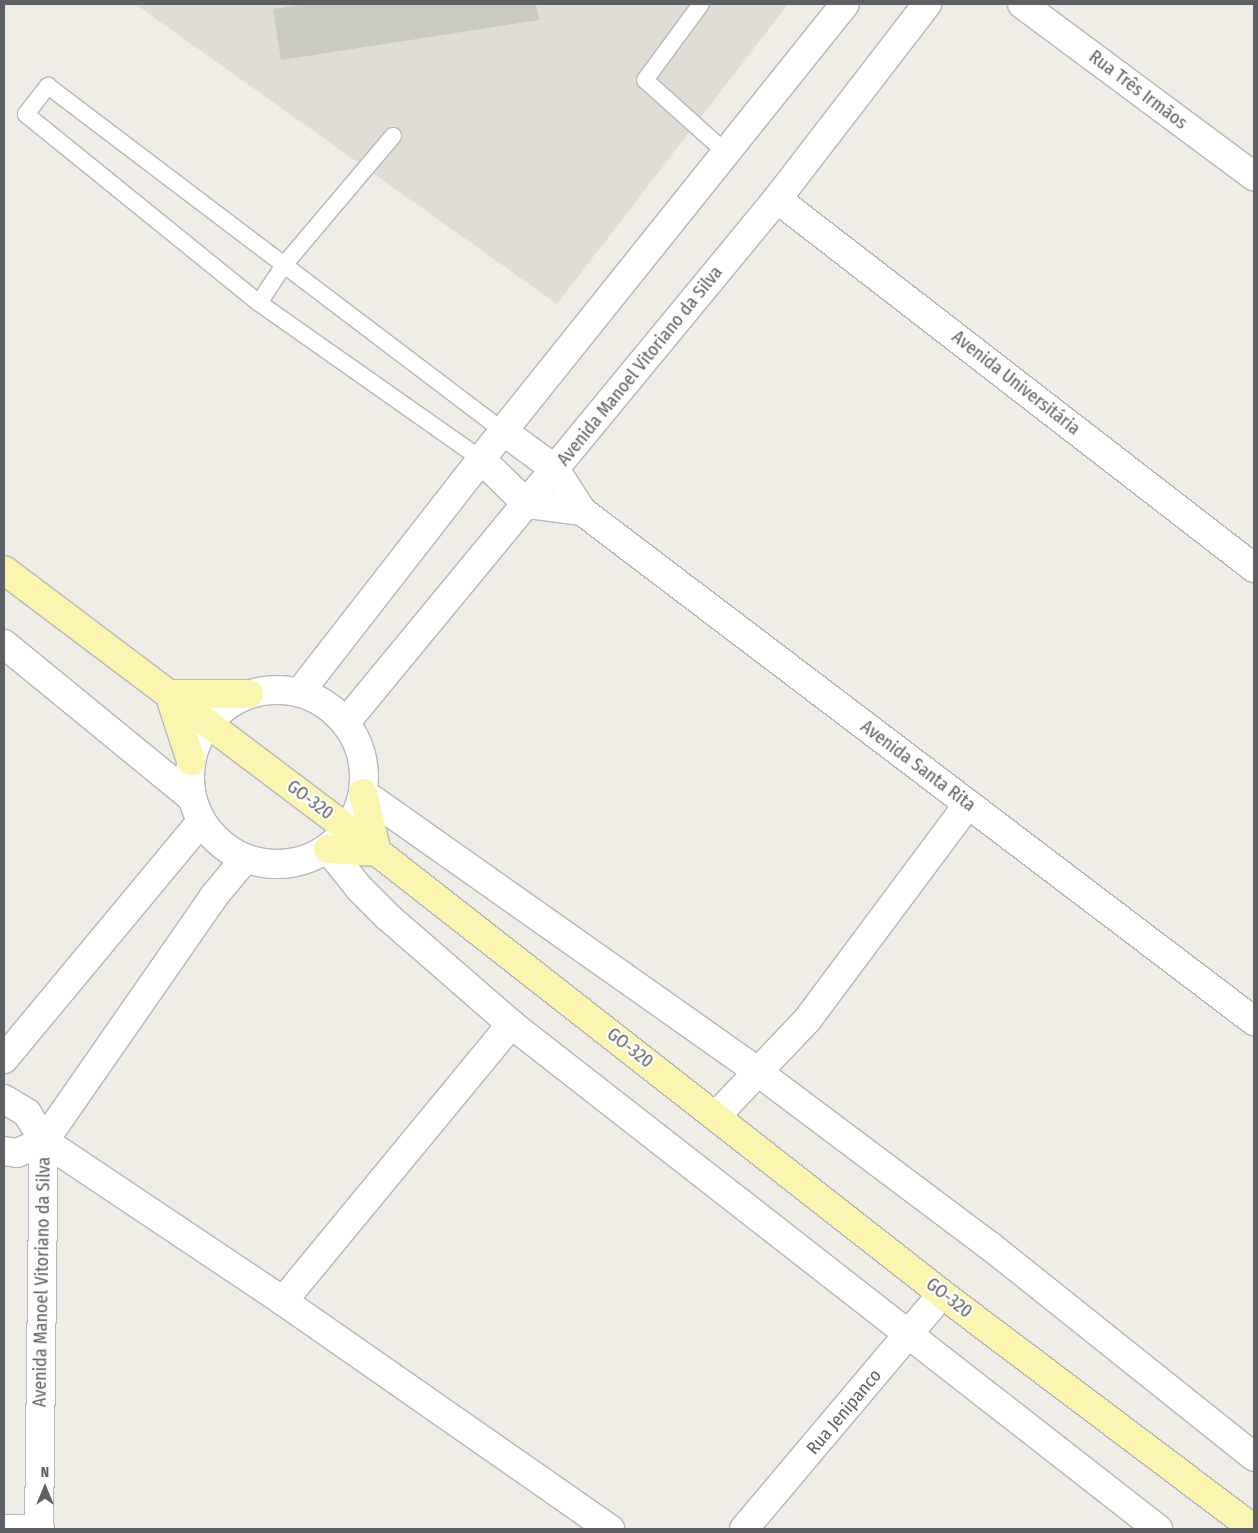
<!DOCTYPE html>
<meta charset="utf-8">
<style>
body{margin:0}
#map{position:relative;width:1258px;height:1533px;overflow:hidden;background:#efede6;font-family:"Fira Sans Condensed",sans-serif}
div>[style]{position:absolute}
[style*='--x']{left:calc(var(--x)*1px);top:calc(var(--y)*1px);width:calc(var(--w)*1px);rotate:calc(var(--a)*1deg)}
.education>*{inset:0;background:#dfddd4}
.building>*{inset:0;background:#cac9c2}
.roads{filter:drop-shadow(1px 0 #b6b7bc) drop-shadow(-1px 0 #b6b7bc) drop-shadow(0 1px #b6b7bc) drop-shadow(0 -1px #b6b7bc)}
.lane>*{height:16px;margin:-8px;padding:0 8px;transform-origin:8px;border-radius:8px;background:#fff}
.street>*{height:28px;margin:-14px;padding:0 14px;transform-origin:14px;border-radius:14px;background:#fff}
.secondary>*{height:28px;margin:-14px;padding:0 14px;transform-origin:14px;border-radius:14px;background:#fff}
.secondary>.ring{margin:-14px;padding:0;box-sizing:content-box;background:none;border:28px solid #fff;border-radius:50%}
.primary>*{height:28px;margin:-14px;padding:0 14px;transform-origin:14px;border-radius:14px;background:#fbf5af}
span{translate:-50% -50%;white-space:nowrap;text-align:center;line-height:1.15;-webkit-text-stroke:4.5px #fff;paint-order:stroke}
.street-label{font-size:18px;color:#5d6065}
.frame{position:absolute;inset:0;border:5px solid #5d6065;pointer-events:none}
.north{position:absolute;left:20px;top:1463px;width:50px;height:50px;-webkit-text-stroke:4px #fff;paint-order:stroke;rotate:0deg;font-size:14px;font-weight:700;line-height:20px;text-align:center;color:#5d6065}
.north::after{content:'';display:block;margin:auto;width:18px;height:22px;background:#5d6065;clip-path:polygon(50% 0,100% 100%,50% 72%,0 100%)}
</style>
<div id="map">
<div class="education">
<i style="clip-path:polygon(135px 4px,788px 4px,557px 304px)"></i>
</div>
<div class="building">
<i style="clip-path:polygon(305px 4px,536px 4px,539px 20px,281px 60px,273px 9px)"></i>
</div>
<div class="roads">
<div class="lane">
<i style="--x:701;--y:4;--w:94;--a:126.4"></i>
<i style="--x:645;--y:80;--w:106;--a:41.9"></i>
<i style="--x:259;--y:303;--w:45;--a:-56.7"></i>
<i style="--x:284;--y:265;--w:169;--a:-49.8"></i>
<i style="--x:481;--y:459;--w:271;--a:-144.9"></i>
<i style="--x:259;--y:303;--w:300;--a:-141"></i>
<i style="--x:26;--y:114;--w:36;--a:-52"></i>
<i style="--x:48;--y:86;--w:571;--a:37.17"></i>
</div>
<div class="street">
<i style="--x:1022;--y:4;--w:289;--a:36.6"></i>
<i style="--x:777;--y:199;--w:603;--a:37.72"></i>
<i style="--x:503;--y:431;--w:64;--a:36.2"></i>
<i style="--x:555;--y:469;--w:50;--a:57.3"></i>
<i style="--x:582;--y:511;--w:844;--a:37.2"></i>
<i style="--x:481;--y:459;--w:64;--a:44.4"></i>
<i style="--x:527;--y:504;--w:55;--a:7.3"></i>
<i style="--x:4;--y:644;--w:242;--a:39.3"></i>
<i style="--x:363;--y:793;--w:484;--a:35.2"></i>
<i style="--x:758;--y:1072;--w:290;--a:36.9"></i>
<i style="--x:990;--y:1246;--w:338;--a:38.6"></i>
<i style="--x:328;--y:849;--w:50;--a:51.5"></i>
<i style="--x:359;--y:888;--w:41;--a:45"></i>
<i style="--x:388;--y:917;--w:163;--a:41"></i>
<i style="--x:511;--y:1024;--w:821;--a:37.97"></i>
<i style="--x:4;--y:1099;--w:27;--a:31"></i>
<i style="--x:27;--y:1113;--w:33;--a:59"></i>
<i style="--x:44;--y:1141;--w:288;--a:33.8"></i>
<i style="--x:283;--y:1301;--w:399;--a:34.9"></i>
<i style="--x:716;--y:1116;--w:134;--a:-46.5"></i>
<i style="--x:808;--y:1019;--w:268;--a:-53.3"></i>
<i style="--x:4;--y:1151;--w:13;--a:9"></i>
<i style="--x:17;--y:1153;--w:30;--a:-24"></i>
<i style="--x:283;--y:1301;--w:359;--a:-50.5"></i>
<i style="--x:4;--y:1529;--w:36;--a:0"></i>
<i style="--x:744;--y:1529;--w:307;--a:-49.9"></i>
</div>
<div class="secondary">
<i class="ring" style="left:190px;top:690px;width:146px;height:146px"></i>
<i style="--x:300;--y:692;--w:331;--a:-52.1"></i>
<i style="--x:503;--y:431;--w:547;--a:-51.31"></i>
<i style="--x:346;--y:722;--w:678;--a:-50.51"></i>
<i style="--x:777;--y:199;--w:246;--a:-52.4"></i>
<i style="--x:4;--y:1059;--w:308;--a:-50.3"></i>
<i style="--x:39;--y:1529;--w:388;--a:-89.3"></i>
<i style="--x:44;--y:1141;--w:298;--a:-55.2"></i>
<i style="--x:214;--y:896;--w:48;--a:-50"></i>
</div>
<div class="primary">
<i style="--x:4;--y:570;--w:431;--a:37"></i>
<i style="--x:348;--y:829;--w:754;--a:38.05"></i>
<i style="--x:942;--y:1294;--w:391;--a:37"></i>
<i style="--x:169;--y:694;--w:80;--a:0"></i>
<i style="--x:169;--y:694;--w:71;--a:71.8"></i>
<i style="--x:363;--y:793;--w:61;--a:76.7"></i>
<i style="--x:328;--y:849;--w:49;--a:3.5"></i>
</div>
</div>
<div class="street-label">
<span style="left:1138px;top:90px;rotate:37deg">Rua Três Irmãos</span>
<span style="left:640px;top:366px;rotate:-51deg">Avenida Manoel Vitoriano da Silva</span>
<span style="left:1016px;top:383px;rotate:38deg">Avenida Universitária</span>
<span style="left:918px;top:766px;rotate:37deg">Avenida Santa Rita</span>
<span style="left:310px;top:800px;rotate:37deg">GO-320</span>
<span style="left:630px;top:1048px;rotate:38deg">GO-320</span>
<span style="left:42px;top:1282px;rotate:-89deg">Avenida Manoel Vitoriano da Silva</span>
<span style="left:949px;top:1298px;rotate:38deg">GO-320</span>
<span style="left:844px;top:1412px;rotate:-50deg">Rua Jenipanco</span>
</div>
<div class="frame"></div>
<div class="north">N</div>
</div>
